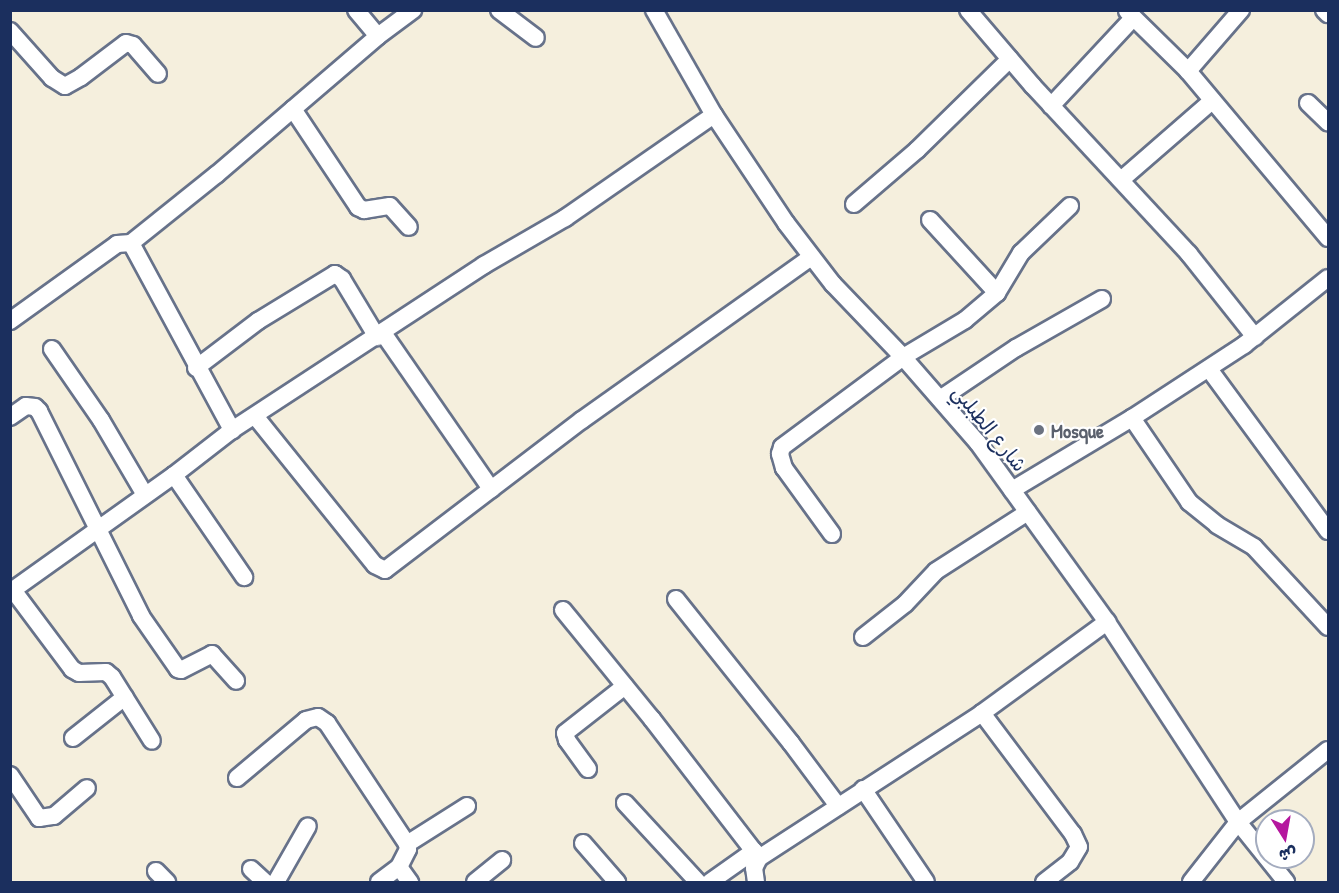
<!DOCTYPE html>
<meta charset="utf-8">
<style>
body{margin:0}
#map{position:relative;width:1339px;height:893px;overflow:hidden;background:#f5efdd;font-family:"Patrick Hand","Playpen Sans Arabic",sans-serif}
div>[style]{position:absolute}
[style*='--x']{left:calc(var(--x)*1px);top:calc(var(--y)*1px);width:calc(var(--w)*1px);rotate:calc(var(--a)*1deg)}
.roads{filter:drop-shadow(2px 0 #67728a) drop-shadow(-2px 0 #67728a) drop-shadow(0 2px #67728a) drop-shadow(0 -2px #67728a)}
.minor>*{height:16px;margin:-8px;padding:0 8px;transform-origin:8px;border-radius:8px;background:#fff}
.dots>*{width:16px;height:16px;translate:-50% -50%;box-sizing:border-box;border:3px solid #fff;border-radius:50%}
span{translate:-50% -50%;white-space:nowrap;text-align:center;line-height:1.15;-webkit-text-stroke:4.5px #fff;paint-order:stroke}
.street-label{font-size:20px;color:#1b2f5e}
.worship-label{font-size:20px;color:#5b616d;font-weight:700}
.left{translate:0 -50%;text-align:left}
.frame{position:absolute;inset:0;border:12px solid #1b2f5e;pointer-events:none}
.north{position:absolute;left:1255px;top:809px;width:60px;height:60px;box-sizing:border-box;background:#fff;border:2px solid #a4acbf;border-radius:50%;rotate:169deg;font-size:16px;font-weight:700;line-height:24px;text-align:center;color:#1b2f5e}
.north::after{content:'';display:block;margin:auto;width:21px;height:27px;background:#b5179e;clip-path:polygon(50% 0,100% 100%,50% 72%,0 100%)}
</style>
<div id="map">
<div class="roads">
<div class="minor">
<i style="--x:356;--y:10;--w:34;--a:50"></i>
<i style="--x:499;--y:10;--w:46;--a:37.1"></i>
<i style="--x:654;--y:10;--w:121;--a:60.3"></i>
<i style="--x:714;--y:115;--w:130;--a:56.3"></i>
<i style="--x:786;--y:223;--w:77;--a:52.4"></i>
<i style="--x:833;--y:284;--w:101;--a:46.2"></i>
<i style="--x:903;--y:357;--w:114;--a:48.9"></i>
<i style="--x:978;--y:443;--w:221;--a:54.2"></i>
<i style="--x:1107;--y:622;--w:239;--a:56.8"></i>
<i style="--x:1238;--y:822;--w:77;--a:51.3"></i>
<i style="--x:968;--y:10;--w:100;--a:49.5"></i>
<i style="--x:1033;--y:86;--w:229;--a:47.1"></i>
<i style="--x:1189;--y:254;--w:106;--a:51.5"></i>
<i style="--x:1241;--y:10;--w:81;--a:131"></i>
<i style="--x:1188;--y:71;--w:218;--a:50"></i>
<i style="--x:1324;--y:10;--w:6;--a:45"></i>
<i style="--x:1127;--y:11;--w:86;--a:44.5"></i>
<i style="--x:10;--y:31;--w:63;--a:48.2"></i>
<i style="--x:52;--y:78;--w:15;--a:32"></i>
<i style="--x:65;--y:86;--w:18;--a:-29"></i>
<i style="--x:81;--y:77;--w:56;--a:-37.1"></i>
<i style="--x:126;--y:43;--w:7;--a:16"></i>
<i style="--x:133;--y:45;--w:38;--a:49"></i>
<i style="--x:1308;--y:103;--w:28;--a:44"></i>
<i style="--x:1051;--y:106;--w:120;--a:-47"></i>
<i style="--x:293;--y:109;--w:118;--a:56.4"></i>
<i style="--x:358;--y:207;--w:7;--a:27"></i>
<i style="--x:364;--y:210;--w:26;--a:-9"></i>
<i style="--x:390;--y:206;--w:28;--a:48"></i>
<i style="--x:1121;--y:180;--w:121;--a:-41"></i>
<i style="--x:854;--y:204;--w:83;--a:-40.6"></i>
<i style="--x:917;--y:150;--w:130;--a:-44.4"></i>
<i style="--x:131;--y:243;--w:213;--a:61.6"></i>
<i style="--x:997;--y:293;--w:47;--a:-59"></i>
<i style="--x:1021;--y:253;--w:68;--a:-43.8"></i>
<i style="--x:10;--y:321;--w:132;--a:-35.7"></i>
<i style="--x:117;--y:244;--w:14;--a:-4"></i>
<i style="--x:131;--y:243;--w:109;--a:-38.7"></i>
<i style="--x:216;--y:175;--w:213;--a:-40.6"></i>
<i style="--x:378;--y:36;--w:44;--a:-36.6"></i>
<i style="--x:383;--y:333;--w:190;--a:55.3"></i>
<i style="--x:52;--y:349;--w:86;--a:55.4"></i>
<i style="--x:101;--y:420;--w:87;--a:59.6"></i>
<i style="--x:196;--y:368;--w:78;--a:-37.2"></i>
<i style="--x:258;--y:321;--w:90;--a:-31.4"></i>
<i style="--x:335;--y:274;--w:9;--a:36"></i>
<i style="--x:342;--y:279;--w:68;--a:58.9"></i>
<i style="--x:1209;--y:369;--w:201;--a:53.7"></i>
<i style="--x:940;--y:399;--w:92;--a:-33.9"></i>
<i style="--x:1016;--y:348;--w:99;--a:-29.7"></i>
<i style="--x:255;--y:416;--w:191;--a:51.2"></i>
<i style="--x:375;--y:565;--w:11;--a:27"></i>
<i style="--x:385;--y:570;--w:248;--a:-37.3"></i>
<i style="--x:582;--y:420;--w:281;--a:-35.4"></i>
<i style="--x:10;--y:417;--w:19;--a:-35"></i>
<i style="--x:26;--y:406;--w:9;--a:6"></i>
<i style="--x:35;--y:407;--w:6;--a:45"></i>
<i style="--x:39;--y:411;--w:229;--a:63.5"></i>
<i style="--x:141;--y:616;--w:65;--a:55.1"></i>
<i style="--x:178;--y:669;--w:3;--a:18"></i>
<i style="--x:181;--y:670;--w:35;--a:-27"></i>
<i style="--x:212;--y:654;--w:36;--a:48"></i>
<i style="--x:1132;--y:418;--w:102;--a:55.8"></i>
<i style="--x:1189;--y:502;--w:36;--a:39"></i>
<i style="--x:1217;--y:525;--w:43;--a:30.7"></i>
<i style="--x:1254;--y:547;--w:109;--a:47.2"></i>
<i style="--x:174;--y:475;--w:124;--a:55.5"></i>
<i style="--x:1012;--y:490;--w:140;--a:-31"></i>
<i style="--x:1132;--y:418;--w:134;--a:-33.1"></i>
<i style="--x:1244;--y:345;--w:107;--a:-38.6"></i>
<i style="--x:832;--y:534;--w:82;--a:-126"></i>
<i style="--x:784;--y:468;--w:15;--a:-106"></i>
<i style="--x:780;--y:454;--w:7;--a:-74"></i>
<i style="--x:782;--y:447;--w:151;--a:-36.6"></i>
<i style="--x:903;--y:357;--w:72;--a:-30.8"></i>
<i style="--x:965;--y:320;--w:42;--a:-40.2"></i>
<i style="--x:997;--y:293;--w:99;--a:-132.5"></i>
<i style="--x:13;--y:590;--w:99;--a:53.2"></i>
<i style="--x:72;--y:669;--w:8;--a:30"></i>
<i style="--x:79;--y:673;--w:27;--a:-2"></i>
<i style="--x:106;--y:672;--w:8;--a:40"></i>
<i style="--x:112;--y:677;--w:75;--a:58"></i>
<i style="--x:10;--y:592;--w:201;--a:-35.5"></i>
<i style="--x:174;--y:475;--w:73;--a:-37.8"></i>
<i style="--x:232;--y:430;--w:301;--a:-33.2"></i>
<i style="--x:484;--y:265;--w:94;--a:-30.1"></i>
<i style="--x:565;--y:218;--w:181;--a:-34.7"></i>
<i style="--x:676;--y:599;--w:184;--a:51.4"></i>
<i style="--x:791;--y:743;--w:79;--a:53.3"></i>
<i style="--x:563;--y:610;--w:141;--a:50.8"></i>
<i style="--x:652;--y:719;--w:175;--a:52.4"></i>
<i style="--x:863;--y:637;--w:53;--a:-38.2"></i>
<i style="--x:905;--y:604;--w:45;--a:-46.8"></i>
<i style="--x:936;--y:571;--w:109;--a:-32.7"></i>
<i style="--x:982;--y:713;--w:151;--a:53.1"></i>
<i style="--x:1073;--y:834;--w:14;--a:65"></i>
<i style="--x:1079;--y:847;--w:17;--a:121"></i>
<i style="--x:1070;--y:862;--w:33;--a:142"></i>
<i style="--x:73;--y:738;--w:66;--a:-38.3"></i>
<i style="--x:588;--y:769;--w:36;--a:-126"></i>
<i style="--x:567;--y:740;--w:7;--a:-106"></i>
<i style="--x:565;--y:733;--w:76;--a:-38.1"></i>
<i style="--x:10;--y:775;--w:52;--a:56"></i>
<i style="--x:39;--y:818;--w:15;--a:-8"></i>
<i style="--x:54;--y:816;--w:43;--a:-40.3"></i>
<i style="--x:237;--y:778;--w:90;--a:-40"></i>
<i style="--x:306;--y:720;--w:12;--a:-14"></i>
<i style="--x:318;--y:717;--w:11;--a:34"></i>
<i style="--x:327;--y:723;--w:145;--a:56.5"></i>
<i style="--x:863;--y:789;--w:112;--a:55.9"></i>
<i style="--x:625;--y:803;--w:108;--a:47.3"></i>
<i style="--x:583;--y:843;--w:52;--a:48.9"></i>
<i style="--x:399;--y:867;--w:19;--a:54"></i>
<i style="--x:251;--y:869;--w:19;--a:43"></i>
<i style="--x:156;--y:871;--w:16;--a:45"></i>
<i style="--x:276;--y:882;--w:64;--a:-60.3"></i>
<i style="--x:379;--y:882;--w:25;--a:-37"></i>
<i style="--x:399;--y:867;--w:20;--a:-63"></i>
<i style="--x:408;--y:849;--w:5;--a:-101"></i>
<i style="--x:407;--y:844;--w:71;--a:-32.3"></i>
<i style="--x:475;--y:882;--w:35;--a:-39"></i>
<i style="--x:710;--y:882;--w:54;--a:-35.2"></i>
<i style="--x:756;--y:882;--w:14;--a:-98"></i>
<i style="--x:754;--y:868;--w:11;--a:-63"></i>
<i style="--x:759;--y:858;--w:266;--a:-33"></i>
<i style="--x:982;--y:713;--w:155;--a:-36.1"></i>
<i style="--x:1191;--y:882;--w:76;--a:-51.9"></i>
<i style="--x:1238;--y:822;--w:115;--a:-38.7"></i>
</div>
</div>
<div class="dots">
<i style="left:1039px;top:430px;background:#6b7280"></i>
</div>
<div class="street-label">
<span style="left:990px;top:428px;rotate:51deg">شارع الطبلبي</span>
</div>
<div class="worship-label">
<span class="left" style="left:1051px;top:430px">Mosque</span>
</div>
<div class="frame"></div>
<div class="north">ش</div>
</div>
